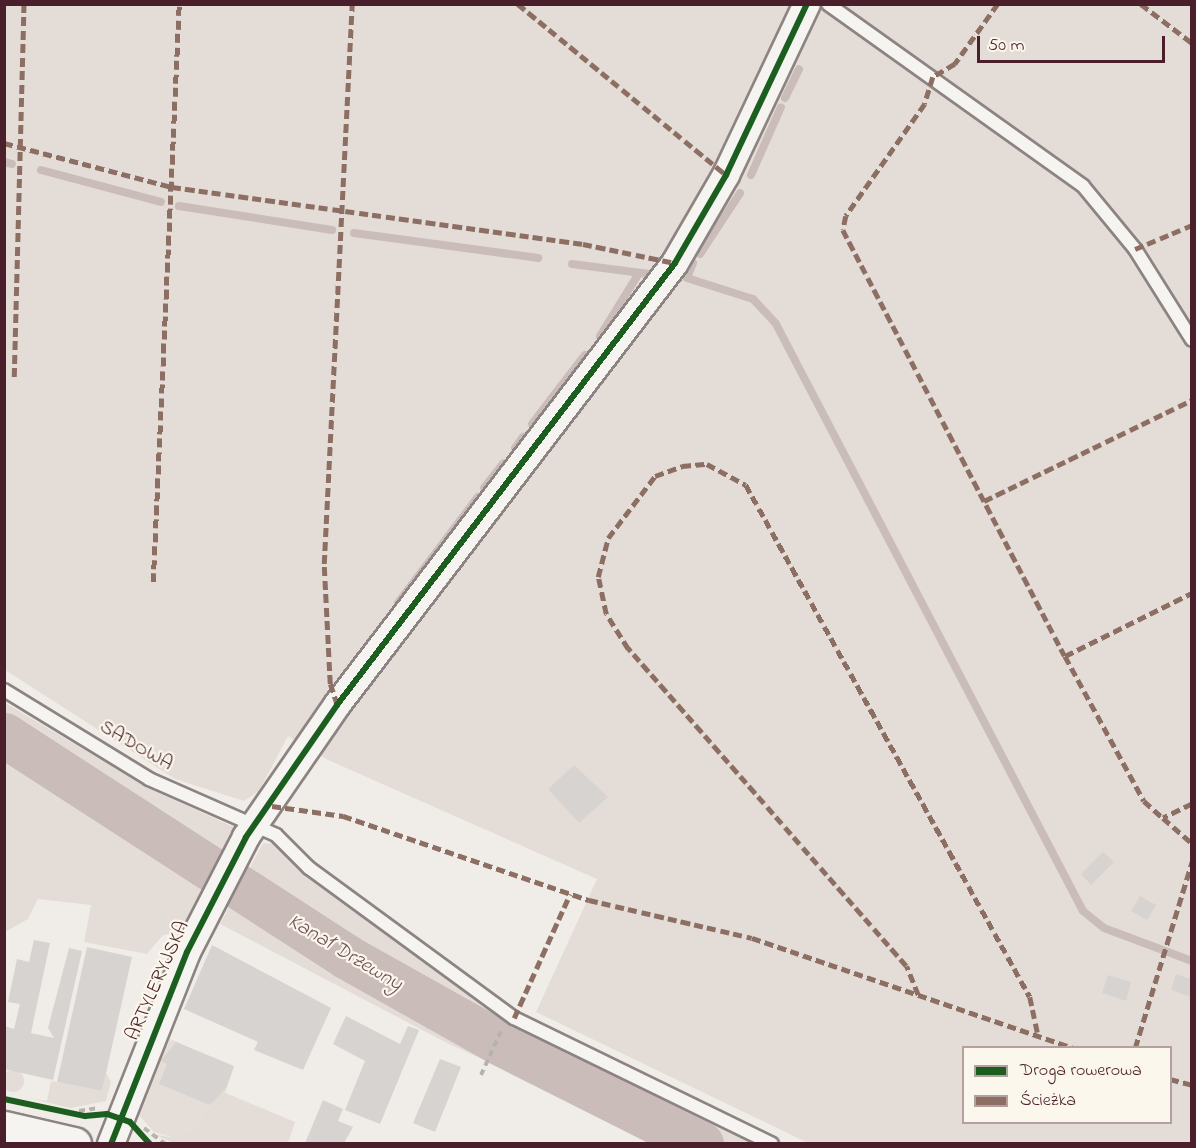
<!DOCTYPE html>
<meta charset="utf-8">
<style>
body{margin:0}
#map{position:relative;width:1196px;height:1148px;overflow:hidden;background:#f0ede8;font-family:"Indie Flower",sans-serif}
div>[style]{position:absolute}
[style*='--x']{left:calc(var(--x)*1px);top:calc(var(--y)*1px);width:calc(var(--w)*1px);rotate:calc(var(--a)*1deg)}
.built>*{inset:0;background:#e5ddd7}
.green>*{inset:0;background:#e4ddd7}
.round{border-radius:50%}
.stream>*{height:8px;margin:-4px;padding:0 4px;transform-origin:4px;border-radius:4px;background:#cabcb9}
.river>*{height:45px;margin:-22.5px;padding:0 22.5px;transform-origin:22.5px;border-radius:22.5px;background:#cabcb9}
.building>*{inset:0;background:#d7d3d0}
.path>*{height:4px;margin-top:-2px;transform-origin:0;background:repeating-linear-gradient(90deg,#b7b2b0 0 6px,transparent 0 10.5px)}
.roads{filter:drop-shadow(2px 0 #8d8383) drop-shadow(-2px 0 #8d8383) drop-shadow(0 2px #8d8383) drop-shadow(0 -2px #8d8383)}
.lane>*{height:12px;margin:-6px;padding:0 6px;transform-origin:6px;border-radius:6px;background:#f5f4f0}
.street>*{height:26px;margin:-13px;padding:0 13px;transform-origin:13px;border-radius:13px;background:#f5f4f0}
.secondary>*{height:33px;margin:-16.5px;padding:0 16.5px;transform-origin:16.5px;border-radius:16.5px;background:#f5f4f0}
.quiet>*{height:4.5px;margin-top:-2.25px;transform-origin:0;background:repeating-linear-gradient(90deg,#8d6e63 0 9px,transparent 0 13.5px)}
.cycleway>*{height:6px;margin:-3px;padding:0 3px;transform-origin:3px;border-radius:3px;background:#1b5e20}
span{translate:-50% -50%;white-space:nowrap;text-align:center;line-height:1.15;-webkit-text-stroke:4.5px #fbf7ec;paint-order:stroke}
.street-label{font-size:20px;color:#4a1f2b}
.water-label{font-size:21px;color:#714f56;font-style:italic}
.frame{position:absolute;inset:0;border:6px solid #4a1f2b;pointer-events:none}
.legend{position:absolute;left:962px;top:1046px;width:210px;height:78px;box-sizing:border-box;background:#fbf7ec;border:2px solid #b4a19f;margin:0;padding:8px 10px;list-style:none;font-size:18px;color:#4a1f2b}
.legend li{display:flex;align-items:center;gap:12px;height:30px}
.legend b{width:30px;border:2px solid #b4a19f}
.scale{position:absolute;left:977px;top:36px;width:188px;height:27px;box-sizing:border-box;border:3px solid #4a1f2b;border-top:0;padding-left:8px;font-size:18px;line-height:21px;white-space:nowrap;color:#4a1f2b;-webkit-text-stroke:4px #fbf7ec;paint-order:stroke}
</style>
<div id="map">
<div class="built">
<i style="clip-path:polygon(170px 1039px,234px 1067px,225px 1093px,194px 1129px,175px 1138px,154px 1132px,137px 1113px)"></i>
</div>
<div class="green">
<i style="clip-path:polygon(evenodd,4px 5px,1191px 5px,1191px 1143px,808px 1143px,536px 1012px,597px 879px,328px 760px,288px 736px,259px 791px,244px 801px,175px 779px,5px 670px,4px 5px,964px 1048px,1170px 1048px,1170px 1122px,964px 1122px,964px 1048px)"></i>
<i style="clip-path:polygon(4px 702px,148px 788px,236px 828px,183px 932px,163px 935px,147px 954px,84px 942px,91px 905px,38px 899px,28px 919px,5px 932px)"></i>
<i style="clip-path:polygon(263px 843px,275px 844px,318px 882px,511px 1022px,754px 1143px,664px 1143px,447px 1043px,220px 924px)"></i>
<i class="round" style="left:2px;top:1070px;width:22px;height:22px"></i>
<i style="clip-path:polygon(106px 1073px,111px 1082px,106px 1101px,71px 1108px,28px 1098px,47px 1101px,51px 1081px,102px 1091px)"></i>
<i style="clip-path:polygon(221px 1091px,295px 1122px,288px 1143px,174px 1143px,153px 1134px,175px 1138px,194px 1129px)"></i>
</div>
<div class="stream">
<i style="--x:785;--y:98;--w:32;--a:-64"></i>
<i style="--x:4;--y:162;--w:8;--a:14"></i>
<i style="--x:41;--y:170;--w:124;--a:14.9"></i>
<i style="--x:751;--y:175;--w:74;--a:-66.2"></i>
<i style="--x:179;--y:206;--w:155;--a:8.9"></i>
<i style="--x:354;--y:233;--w:186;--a:7.7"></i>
<i style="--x:700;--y:254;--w:73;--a:-56.7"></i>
<i style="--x:693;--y:263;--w:16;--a:112"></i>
<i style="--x:687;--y:278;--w:69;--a:17.7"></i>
<i style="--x:753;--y:299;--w:34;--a:47"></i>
<i style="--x:776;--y:324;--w:662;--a:62.39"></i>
<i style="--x:1083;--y:911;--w:27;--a:39"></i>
<i style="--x:1104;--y:928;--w:94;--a:20.6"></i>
<i style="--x:572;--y:264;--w:78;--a:7.4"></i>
<i style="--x:600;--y:336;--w:74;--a:-58.2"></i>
<i style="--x:532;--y:424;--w:87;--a:-52.5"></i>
<i style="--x:515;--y:448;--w:14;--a:-54"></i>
<i style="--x:484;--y:488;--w:31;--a:-52"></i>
<i style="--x:398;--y:603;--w:133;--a:-53"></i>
</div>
<div class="river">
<i style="--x:4;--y:735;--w:409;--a:32.9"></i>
<i style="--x:347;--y:957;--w:178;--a:29.3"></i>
<i style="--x:502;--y:1044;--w:223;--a:26.7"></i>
</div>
<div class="building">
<i style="clip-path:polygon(574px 765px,608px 797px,579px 823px,548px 789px)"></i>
<i style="clip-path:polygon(1103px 852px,1114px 862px,1091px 885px,1081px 874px)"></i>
<i style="clip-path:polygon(1140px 896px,1156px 905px,1147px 920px,1131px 911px)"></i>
<i style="clip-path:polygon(34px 940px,50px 943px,31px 1033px,54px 1038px,48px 1028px,69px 948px,82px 951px,53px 1080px,4px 1069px,4px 1026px,14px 1029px,20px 1004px,8px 1002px,17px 959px,29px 962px)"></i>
<i style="clip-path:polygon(212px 945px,331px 1008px,303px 1070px,254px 1050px,258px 1042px,184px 1009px)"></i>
<i style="clip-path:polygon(87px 947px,132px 957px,102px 1091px,57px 1082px)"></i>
<i style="clip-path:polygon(1176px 974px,1191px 979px,1191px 997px,1171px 990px)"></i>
<i style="clip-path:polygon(1108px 975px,1131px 982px,1126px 1001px,1102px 993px)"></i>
<i style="clip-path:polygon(346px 1016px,400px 1044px,408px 1026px,419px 1030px,380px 1124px,345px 1110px,365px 1061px,333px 1044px)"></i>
<i style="clip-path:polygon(176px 1042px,234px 1066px,226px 1088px,210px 1105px,159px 1084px,167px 1064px,161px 1061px)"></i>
<i style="clip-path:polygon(440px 1059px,461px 1067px,435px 1132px,413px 1123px)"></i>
<i style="clip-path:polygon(323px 1100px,343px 1109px,338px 1121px,353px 1127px,344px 1143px,305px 1143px)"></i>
</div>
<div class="path">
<i style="--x:481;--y:1075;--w:51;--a:-65.5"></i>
<i style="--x:79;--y:1111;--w:20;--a:-9"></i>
<i style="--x:144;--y:1128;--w:26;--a:37"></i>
</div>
<div class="roads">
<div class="lane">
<i style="--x:828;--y:4;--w:313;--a:35.5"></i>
<i style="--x:1083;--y:186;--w:82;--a:50.5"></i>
<i style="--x:1135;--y:249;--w:107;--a:57.9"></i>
<i style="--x:4;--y:690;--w:170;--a:31.5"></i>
<i style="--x:149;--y:779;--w:139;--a:23.8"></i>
<i style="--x:276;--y:835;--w:47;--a:45"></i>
<i style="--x:309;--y:868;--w:254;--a:36.2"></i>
<i style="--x:514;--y:1018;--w:287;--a:26"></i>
</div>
<div class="street">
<i style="--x:111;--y:1144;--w:206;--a:-68.4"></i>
<i style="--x:187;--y:952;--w:129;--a:-62.8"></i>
<i style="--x:246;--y:837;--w:160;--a:-55.4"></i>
<i style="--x:337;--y:705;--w:556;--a:-52.59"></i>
<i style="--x:675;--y:263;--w:102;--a:-59.9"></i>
<i style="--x:726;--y:175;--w:189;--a:-64.7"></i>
</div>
<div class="secondary">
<i style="--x:4;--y:1128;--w:72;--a:12.9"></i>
</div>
</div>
<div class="quiet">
<i style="--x:518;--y:4;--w:269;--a:39.4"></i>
<i style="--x:998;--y:4;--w:74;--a:125.6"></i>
<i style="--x:955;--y:64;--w:26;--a:149"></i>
<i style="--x:933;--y:77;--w:28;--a:107"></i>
<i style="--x:925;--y:104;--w:137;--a:125.2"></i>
<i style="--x:846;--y:216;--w:14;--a:102"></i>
<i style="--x:843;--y:230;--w:480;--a:62.5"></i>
<i style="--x:1065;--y:656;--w:165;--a:61.4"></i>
<i style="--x:1144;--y:801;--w:25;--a:42"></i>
<i style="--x:1141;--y:4;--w:64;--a:37.4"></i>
<i style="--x:4;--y:143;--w:174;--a:14.7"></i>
<i style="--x:172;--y:187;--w:415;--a:7.9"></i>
<i style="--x:583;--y:244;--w:94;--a:11.7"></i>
<i style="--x:1135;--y:249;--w:62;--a:-22.8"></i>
<i style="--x:14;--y:377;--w:373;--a:-88.5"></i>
<i style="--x:984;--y:501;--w:231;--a:-25.9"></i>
<i style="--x:153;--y:582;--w:579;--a:-87.42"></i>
<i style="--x:1065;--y:656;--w:142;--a:-26.4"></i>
<i style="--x:337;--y:705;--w:22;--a:-108"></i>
<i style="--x:330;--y:684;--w:120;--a:-92.9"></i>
<i style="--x:324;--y:564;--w:561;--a:-87.14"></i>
<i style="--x:1192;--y:804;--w:32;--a:154"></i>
<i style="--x:1163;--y:818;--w:38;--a:41"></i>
<i style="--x:272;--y:806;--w:72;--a:8"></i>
<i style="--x:343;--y:816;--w:260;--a:18.9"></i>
<i style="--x:589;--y:900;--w:167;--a:13.1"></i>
<i style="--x:752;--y:938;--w:340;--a:18.9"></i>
<i style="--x:918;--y:995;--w:31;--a:-112"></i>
<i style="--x:906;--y:966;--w:422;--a:-131.2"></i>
<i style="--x:628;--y:649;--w:41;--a:-122.2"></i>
<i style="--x:606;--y:614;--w:38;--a:-102"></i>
<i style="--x:598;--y:577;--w:40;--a:-75.6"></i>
<i style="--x:608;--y:538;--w:78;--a:-52.8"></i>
<i style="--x:655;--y:476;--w:29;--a:-20"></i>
<i style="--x:682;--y:466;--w:25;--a:-5"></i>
<i style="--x:707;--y:464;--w:44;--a:28.3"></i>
<i style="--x:746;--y:485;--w:585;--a:60.98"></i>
<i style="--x:1030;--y:997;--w:39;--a:78"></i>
<i style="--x:514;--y:1018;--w:136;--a:-65.7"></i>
<i style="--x:1135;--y:1048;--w:195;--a:-73"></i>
<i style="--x:1170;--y:1079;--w:23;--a:15"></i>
</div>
<div class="cycleway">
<i style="--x:4;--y:1099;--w:83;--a:11.9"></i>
<i style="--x:85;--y:1116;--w:22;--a:-5"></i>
<i style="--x:107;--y:1114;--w:24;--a:19"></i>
<i style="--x:130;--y:1122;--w:30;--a:48"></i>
<i style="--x:111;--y:1144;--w:206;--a:-68.4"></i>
<i style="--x:187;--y:952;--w:129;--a:-62.8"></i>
<i style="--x:246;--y:837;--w:160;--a:-55.4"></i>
<i style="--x:337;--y:705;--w:556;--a:-52.59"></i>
<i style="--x:675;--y:263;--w:102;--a:-59.9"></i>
<i style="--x:726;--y:175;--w:189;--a:-64.7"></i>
</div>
<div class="street-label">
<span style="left:136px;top:746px;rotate:30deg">SADOWA</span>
<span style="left:158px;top:981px;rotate:-66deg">ARTYLERYJSKA</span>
</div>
<div class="water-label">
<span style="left:345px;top:953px;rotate:31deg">Kanał Drzewny</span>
</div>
<div class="frame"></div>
<ul class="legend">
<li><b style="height:8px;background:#1b5e20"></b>Droga rowerowa</li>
<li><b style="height:8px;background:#8d6e63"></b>Ścieżka</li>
</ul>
<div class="scale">50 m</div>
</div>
